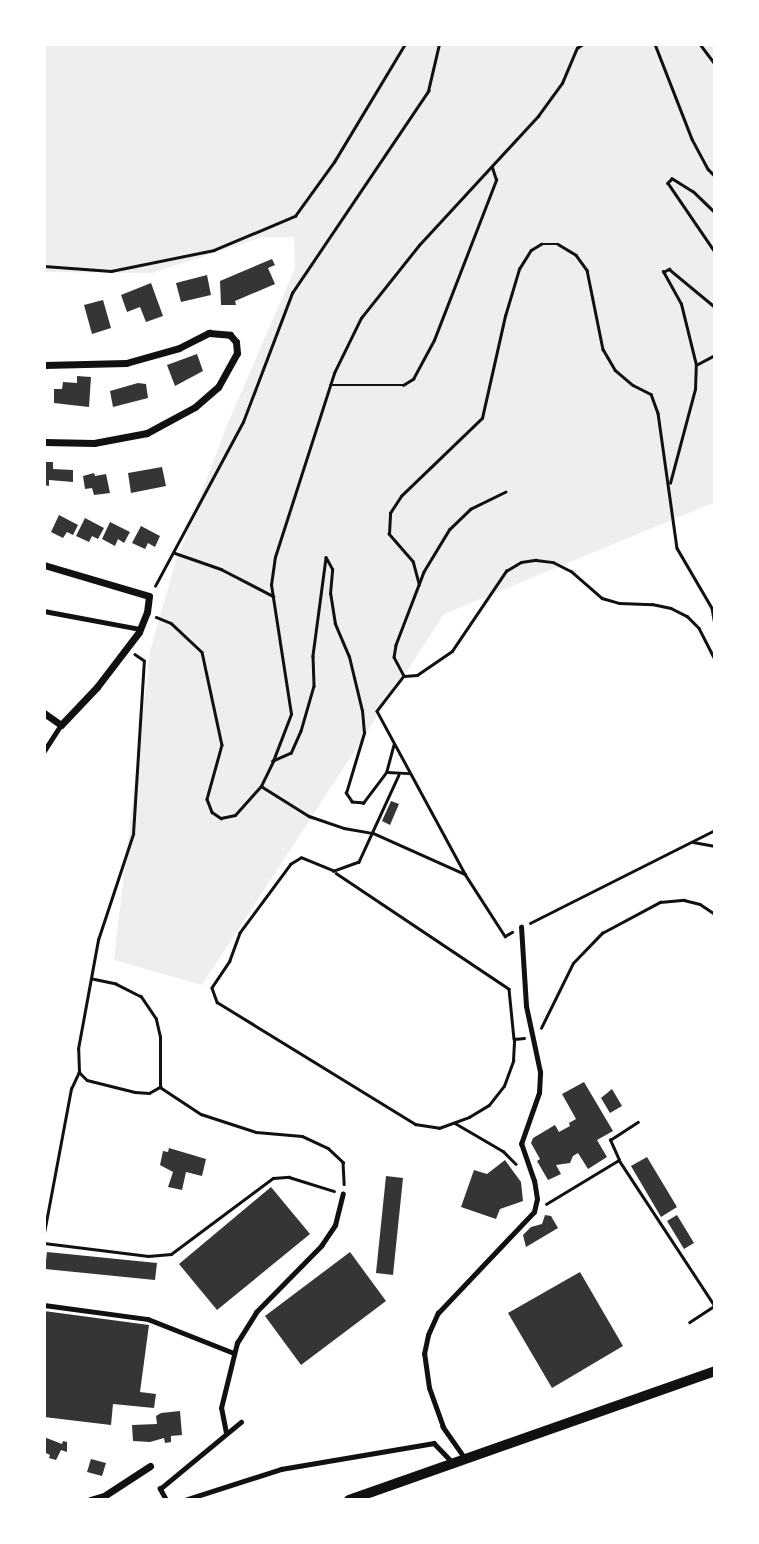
<!DOCTYPE html>
<style>
body{margin:0}
#map{position:relative;width:759px;height:1544px;overflow:hidden;background:#fff;font-family:Lora,serif}
div>[style]{position:absolute}
[style*='--x']{left:calc(var(--x)*1px);top:calc(var(--y)*1px);width:calc(var(--w)*1px);rotate:calc(var(--a)*1deg)}
.green>*{inset:0;background:#eee}
.building>*{inset:0;background:#353535}
.path>*{height:2.5px;margin:-1.25px;padding:0 1.25px;transform-origin:1.25px;border-radius:1.25px;background:#111}
.service>*{height:4.5px;margin:-2.25px;padding:0 2.25px;transform-origin:2.25px;border-radius:2.25px;background:#111}
.minor>*{height:7px;margin:-3.5px;padding:0 3.5px;transform-origin:3.5px;border-radius:3.5px;background:#111}
.secondary>*{height:10px;margin:-5px;padding:0 5px;transform-origin:5px;border-radius:5px;background:#111}
span{translate:-50% -50%;white-space:nowrap;text-align:center;line-height:1.15;-webkit-text-stroke:7px #fff;paint-order:stroke}
.frame{position:absolute;inset:0;border:46px solid #fff;pointer-events:none}
</style>
<div id="map">
<div class="green">
<i style="clip-path:polygon(44px 44px,715px 44px,715px 502px,444px 614px,202px 985px,114px 960px,150px 651px,174px 567px,225px 430px,295px 268px,294px 237px,263px 237px,152px 273px,44px 272px)"></i>
</div>
<div class="building">
<i style="clip-path:polygon(272px 259px,275px 265px,268px 268px,275px 284px,235px 301px,236px 305px,221px 305px,220px 281px)"></i>
<i style="clip-path:polygon(207px 275px,211px 295px,181px 302px,176px 283px)"></i>
<i style="clip-path:polygon(151px 283px,163px 316px,146px 322px,140px 307px,127px 312px,121px 295px)"></i>
<i style="clip-path:polygon(103px 300px,111px 328px,92px 334px,84px 305px)"></i>
<i style="clip-path:polygon(197px 354px,203px 371px,175px 386px,167px 365px)"></i>
<i style="clip-path:polygon(77px 376px,91px 377px,89px 407px,54px 403px,54px 389px,62px 389px,63px 382px,77px 383px)"></i>
<i style="clip-path:polygon(138px 383px,146px 384px,148px 398px,113px 407px,110px 391px)"></i>
<i style="clip-path:polygon(44px 462px,53px 462px,53px 469px,73px 470px,73px 482px,49px 480px,49px 486px,44px 485px)"></i>
<i style="clip-path:polygon(162px 467px,166px 486px,131px 493px,128px 473px)"></i>
<i style="clip-path:polygon(94px 473px,95px 476px,106px 474px,110px 493px,94px 495px,92px 488px,85px 489px,83px 476px)"></i>
<i style="clip-path:polygon(59px 515px,78px 525px,73px 535px,67px 532px,63px 538px,51px 532px)"></i>
<i style="clip-path:polygon(85px 518px,104px 528px,98px 539px,92px 536px,89px 542px,76px 536px)"></i>
<i style="clip-path:polygon(110px 522px,130px 532px,124px 543px,118px 539px,115px 546px,102px 539px)"></i>
<i style="clip-path:polygon(141px 526px,160px 536px,155px 547px,148px 543px,145px 549px,132px 543px)"></i>
<i style="clip-path:polygon(391px 801px,399px 804px,390px 825px,382px 821px)"></i>
<i style="clip-path:polygon(584px 1082px,613px 1131px,597px 1140px,607px 1157px,588px 1169px,578px 1153px,573px 1156px,570px 1163px,556px 1165px,561px 1174px,548px 1180px,537px 1161px,540px 1159px,531px 1143px,533px 1138px,555px 1125px,559px 1132px,570px 1126px,569px 1123px,576px 1119px,562px 1094px)"></i>
<i style="clip-path:polygon(612px 1089px,622px 1106px,610px 1113px,601px 1098px)"></i>
<i style="clip-path:polygon(169px 1148px,206px 1159px,202px 1176px,186px 1172px,182px 1190px,168px 1187px,173px 1172px,160px 1165px,163px 1151px,168px 1152px)"></i>
<i style="clip-path:polygon(647px 1157px,677px 1207px,661px 1217px,631px 1166px)"></i>
<i style="clip-path:polygon(505px 1160px,521px 1182px,523px 1201px,500px 1209px,496px 1219px,461px 1207px,474px 1170px,487px 1174px)"></i>
<i style="clip-path:polygon(386px 1176px,403px 1178px,393px 1275px,376px 1273px)"></i>
<i style="clip-path:polygon(271px 1187px,310px 1234px,217px 1310px,179px 1264px)"></i>
<i style="clip-path:polygon(545px 1215px,551px 1216px,558px 1228px,526px 1247px,523px 1235px,531px 1227px,542px 1224px)"></i>
<i style="clip-path:polygon(677px 1215px,694px 1243px,684px 1249px,667px 1221px)"></i>
<i style="clip-path:polygon(47px 1252px,157px 1263px,155px 1280px,45px 1269px)"></i>
<i style="clip-path:polygon(350px 1252px,386px 1301px,301px 1365px,265px 1316px)"></i>
<i style="clip-path:polygon(580px 1272px,623px 1346px,552px 1388px,508px 1313px)"></i>
<i style="clip-path:polygon(44px 1311px,149px 1325px,140px 1392px,156px 1394px,154px 1408px,113px 1404px,111px 1425px,44px 1417px)"></i>
<i style="clip-path:polygon(180px 1411px,182px 1435px,171px 1436px,171px 1442px,165px 1443px,164px 1438px,150px 1442px,133px 1441px,132px 1425px,157px 1424px,156px 1416px,161px 1413px)"></i>
<i style="clip-path:polygon(44px 1437px,62px 1444px,63px 1441px,67px 1442px,67px 1452px,61px 1450px,56px 1460px,49px 1458px,50px 1455px,44px 1452px)"></i>
<i style="clip-path:polygon(91px 1459px,106px 1463px,102px 1476px,87px 1472px)"></i>
</div>
<div class="path">
<i style="--x:655;--y:44;--w:102;--a:68.7"></i>
<i style="--x:692;--y:139;--w:34;--a:62"></i>
<i style="--x:708;--y:169;--w:10;--a:45"></i>
<i style="--x:700;--y:44;--w:25;--a:53"></i>
<i style="--x:715;--y:213;--w:30;--a:-136"></i>
<i style="--x:693;--y:192;--w:25;--a:-148"></i>
<i style="--x:672;--y:179;--w:6;--a:135"></i>
<i style="--x:668;--y:183;--w:83;--a:55.7"></i>
<i style="--x:44;--y:266;--w:67;--a:4.3"></i>
<i style="--x:111;--y:271;--w:105;--a:-11.5"></i>
<i style="--x:214;--y:250;--w:88;--a:-22.8"></i>
<i style="--x:295;--y:216;--w:67;--a:-54.2"></i>
<i style="--x:334;--y:162;--w:138;--a:-59"></i>
<i style="--x:696;--y:365;--w:21;--a:-28"></i>
<i style="--x:330;--y:385;--w:73;--a:0"></i>
<i style="--x:403;--y:385;--w:12;--a:-31"></i>
<i style="--x:413;--y:379;--w:44;--a:-61.7"></i>
<i style="--x:434;--y:340;--w:172;--a:-68.8"></i>
<i style="--x:496;--y:180;--w:13;--a:-108"></i>
<i style="--x:670;--y:483;--w:97;--a:-75.1"></i>
<i style="--x:695;--y:389;--w:24;--a:-88"></i>
<i style="--x:696;--y:365;--w:63;--a:-103.8"></i>
<i style="--x:681;--y:304;--w:37;--a:-119"></i>
<i style="--x:663;--y:272;--w:7;--a:-27"></i>
<i style="--x:669;--y:269;--w:60;--a:39.6"></i>
<i style="--x:506;--y:492;--w:39;--a:154"></i>
<i style="--x:471;--y:509;--w:29;--a:136"></i>
<i style="--x:450;--y:529;--w:50;--a:121.2"></i>
<i style="--x:424;--y:572;--w:78;--a:111"></i>
<i style="--x:396;--y:645;--w:12;--a:99"></i>
<i style="--x:394;--y:657;--w:21;--a:62"></i>
<i style="--x:404;--y:676;--w:13;--a:-4"></i>
<i style="--x:417;--y:675;--w:42;--a:-34.4"></i>
<i style="--x:452;--y:651;--w:97;--a:-56"></i>
<i style="--x:506;--y:571;--w:17;--a:-31"></i>
<i style="--x:521;--y:562;--w:15;--a:-8"></i>
<i style="--x:536;--y:560;--w:17;--a:7"></i>
<i style="--x:553;--y:562;--w:20;--a:27"></i>
<i style="--x:571;--y:571;--w:41;--a:41.1"></i>
<i style="--x:602;--y:598;--w:18;--a:16"></i>
<i style="--x:619;--y:603;--w:33;--a:2"></i>
<i style="--x:652;--y:604;--w:19;--a:12"></i>
<i style="--x:671;--y:608;--w:18;--a:27"></i>
<i style="--x:687;--y:616;--w:17;--a:45"></i>
<i style="--x:699;--y:628;--w:35;--a:63"></i>
<i style="--x:175;--y:553;--w:49;--a:19.2"></i>
<i style="--x:221;--y:569;--w:59;--a:27.4"></i>
<i style="--x:419;--y:585;--w:24;--a:-105"></i>
<i style="--x:413;--y:562;--w:37;--a:-131"></i>
<i style="--x:389;--y:534;--w:21;--a:-87"></i>
<i style="--x:390;--y:513;--w:20;--a:-57"></i>
<i style="--x:401;--y:496;--w:112;--a:-43.9"></i>
<i style="--x:482;--y:418;--w:105;--a:-77.3"></i>
<i style="--x:505;--y:316;--w:49;--a:-73.4"></i>
<i style="--x:519;--y:269;--w:22;--a:-58"></i>
<i style="--x:531;--y:250;--w:12;--a:-31"></i>
<i style="--x:541;--y:244;--w:17;--a:0"></i>
<i style="--x:558;--y:244;--w:21;--a:31"></i>
<i style="--x:576;--y:255;--w:19;--a:54"></i>
<i style="--x:587;--y:270;--w:81;--a:78.6"></i>
<i style="--x:603;--y:349;--w:24;--a:60"></i>
<i style="--x:615;--y:370;--w:23;--a:40"></i>
<i style="--x:633;--y:385;--w:20;--a:27"></i>
<i style="--x:651;--y:394;--w:20;--a:70"></i>
<i style="--x:658;--y:413;--w:136;--a:82"></i>
<i style="--x:677;--y:548;--w:69;--a:59.7"></i>
<i style="--x:712;--y:608;--w:17;--a:80"></i>
<i style="--x:155;--y:586;--w:186;--a:-61.8"></i>
<i style="--x:243;--y:422;--w:138;--a:-69.2"></i>
<i style="--x:292;--y:293;--w:244;--a:-56"></i>
<i style="--x:428;--y:91;--w:48;--a:-76.8"></i>
<i style="--x:156;--y:617;--w:16;--a:22"></i>
<i style="--x:171;--y:623;--w:42;--a:43.1"></i>
<i style="--x:202;--y:652;--w:95;--a:77.9"></i>
<i style="--x:222;--y:745;--w:56;--a:105.5"></i>
<i style="--x:207;--y:799;--w:14;--a:69"></i>
<i style="--x:212;--y:812;--w:11;--a:34"></i>
<i style="--x:221;--y:818;--w:14;--a:-12"></i>
<i style="--x:235;--y:815;--w:39;--a:-48"></i>
<i style="--x:261;--y:786;--w:28;--a:-64"></i>
<i style="--x:404;--y:676;--w:44;--a:127.6"></i>
<i style="--x:377;--y:711;--w:185;--a:61.6"></i>
<i style="--x:394;--y:745;--w:28;--a:105"></i>
<i style="--x:387;--y:772;--w:21;--a:3"></i>
<i style="--x:387;--y:772;--w:39;--a:127"></i>
<i style="--x:364;--y:803;--w:12;--a:-175"></i>
<i style="--x:352;--y:802;--w:11;--a:-124"></i>
<i style="--x:346;--y:793;--w:63;--a:-73.3"></i>
<i style="--x:364;--y:733;--w:22;--a:-95"></i>
<i style="--x:362;--y:711;--w:56;--a:-103.5"></i>
<i style="--x:349;--y:657;--w:36;--a:-113"></i>
<i style="--x:335;--y:624;--w:30;--a:-99"></i>
<i style="--x:330;--y:594;--w:25;--a:-85"></i>
<i style="--x:332;--y:569;--w:13;--a:-119"></i>
<i style="--x:326;--y:558;--w:99;--a:97.6"></i>
<i style="--x:313;--y:656;--w:30;--a:88"></i>
<i style="--x:314;--y:686;--w:47;--a:106.1"></i>
<i style="--x:301;--y:731;--w:24;--a:114"></i>
<i style="--x:291;--y:753;--w:20;--a:156"></i>
<i style="--x:273;--y:761;--w:50;--a:-69"></i>
<i style="--x:291;--y:714;--w:131;--a:-98.8"></i>
<i style="--x:271;--y:585;--w:28;--a:-82"></i>
<i style="--x:275;--y:557;--w:193;--a:-72.2"></i>
<i style="--x:334;--y:373;--w:61;--a:-63.9"></i>
<i style="--x:361;--y:318;--w:93;--a:-51.5"></i>
<i style="--x:419;--y:245;--w:176;--a:-47.3"></i>
<i style="--x:538;--y:116;--w:41;--a:-54"></i>
<i style="--x:562;--y:83;--w:38;--a:-67"></i>
<i style="--x:577;--y:48;--w:7;--a:-34"></i>
<i style="--x:399;--y:775;--w:96;--a:114.7"></i>
<i style="--x:359;--y:862;--w:27;--a:160"></i>
<i style="--x:334;--y:871;--w:35;--a:-158"></i>
<i style="--x:301;--y:858;--w:12;--a:149"></i>
<i style="--x:291;--y:864;--w:86;--a:126.5"></i>
<i style="--x:240;--y:933;--w:30;--a:110"></i>
<i style="--x:230;--y:961;--w:32;--a:124"></i>
<i style="--x:212;--y:988;--w:15;--a:70"></i>
<i style="--x:217;--y:1002;--w:233;--a:31.6"></i>
<i style="--x:415;--y:1124;--w:24;--a:9"></i>
<i style="--x:439;--y:1128;--w:32;--a:-20"></i>
<i style="--x:469;--y:1117;--w:23;--a:-31"></i>
<i style="--x:489;--y:1105;--w:24;--a:-52"></i>
<i style="--x:504;--y:1086;--w:27;--a:-70"></i>
<i style="--x:513;--y:1061;--w:22;--a:-87"></i>
<i style="--x:514;--y:1039;--w:10;--a:-6"></i>
<i style="--x:261;--y:786;--w:57;--a:32"></i>
<i style="--x:309;--y:816;--w:37;--a:19"></i>
<i style="--x:344;--y:828;--w:29;--a:10"></i>
<i style="--x:373;--y:833;--w:101;--a:24"></i>
<i style="--x:465;--y:874;--w:74;--a:57.2"></i>
<i style="--x:505;--y:936;--w:8;--a:-30"></i>
<i style="--x:693;--y:842;--w:22;--a:10"></i>
<i style="--x:336;--y:873;--w:208;--a:33.8"></i>
<i style="--x:509;--y:989;--w:50;--a:84.3"></i>
<i style="--x:530;--y:923;--w:207;--a:-26.7"></i>
<i style="--x:541;--y:1028;--w:72;--a:-63.8"></i>
<i style="--x:573;--y:963;--w:42;--a:-46"></i>
<i style="--x:602;--y:933;--w:66;--a:-28.1"></i>
<i style="--x:660;--y:902;--w:24;--a:-5"></i>
<i style="--x:684;--y:900;--w:16;--a:14"></i>
<i style="--x:700;--y:904;--w:18;--a:34"></i>
<i style="--x:79;--y:1072;--w:11;--a:45"></i>
<i style="--x:87;--y:1080;--w:49;--a:14"></i>
<i style="--x:135;--y:1092;--w:14;--a:4"></i>
<i style="--x:149;--y:1093;--w:13;--a:-29"></i>
<i style="--x:160;--y:1087;--w:50;--a:-90"></i>
<i style="--x:160;--y:1037;--w:18;--a:-103"></i>
<i style="--x:156;--y:1019;--w:27;--a:-124"></i>
<i style="--x:141;--y:997;--w:28;--a:-153"></i>
<i style="--x:116;--y:984;--w:24;--a:-168"></i>
<i style="--x:160;--y:1087;--w:49;--a:33.4"></i>
<i style="--x:201;--y:1114;--w:58;--a:18.1"></i>
<i style="--x:256;--y:1132;--w:46;--a:5"></i>
<i style="--x:302;--y:1136;--w:29;--a:25"></i>
<i style="--x:328;--y:1148;--w:21;--a:43"></i>
<i style="--x:343;--y:1162;--w:22;--a:87"></i>
<i style="--x:455;--y:1123;--w:56;--a:30.3"></i>
<i style="--x:503;--y:1151;--w:18;--a:45"></i>
<i style="--x:619;--y:1160;--w:22;--a:-114"></i>
<i style="--x:610;--y:1140;--w:33;--a:-33"></i>
<i style="--x:546;--y:1204;--w:85;--a:-31.1"></i>
<i style="--x:619;--y:1160;--w:175;--a:56.7"></i>
<i style="--x:715;--y:1306;--w:30;--a:147"></i>
<i style="--x:44;--y:1233;--w:147;--a:-79.4"></i>
<i style="--x:71;--y:1089;--w:19;--a:-65"></i>
<i style="--x:79;--y:1072;--w:23;--a:-92"></i>
<i style="--x:78;--y:1049;--w:111;--a:-79.6"></i>
<i style="--x:98;--y:940;--w:112;--a:-71.7"></i>
<i style="--x:133;--y:834;--w:173;--a:-86.4"></i>
<i style="--x:144;--y:661;--w:11;--a:-146"></i>
<i style="--x:44;--y:1243;--w:105;--a:7.1"></i>
<i style="--x:148;--y:1256;--w:23;--a:-5"></i>
<i style="--x:171;--y:1254;--w:127;--a:-36.7"></i>
<i style="--x:273;--y:1178;--w:16;--a:-4"></i>
<i style="--x:289;--y:1177;--w:47;--a:17.3"></i>
</div>
<div class="service">
<i style="--x:44;--y:611;--w:98;--a:10.6"></i>
<i style="--x:44;--y:751;--w:31;--a:-57"></i>
<i style="--x:44;--y:1305;--w:105;--a:7.7"></i>
<i style="--x:148;--y:1319;--w:92;--a:21.6"></i>
<i style="--x:226;--y:1433;--w:25;--a:-101"></i>
<i style="--x:221;--y:1408;--w:67;--a:-76.2"></i>
<i style="--x:237;--y:1343;--w:36;--a:-58"></i>
<i style="--x:256;--y:1312;--w:93;--a:-45.4"></i>
<i style="--x:321;--y:1246;--w:25;--a:-56"></i>
<i style="--x:335;--y:1225;--w:32;--a:-76"></i>
<i style="--x:465;--y:1459;--w:39;--a:-125"></i>
<i style="--x:443;--y:1427;--w:41;--a:-109.7"></i>
<i style="--x:429;--y:1388;--w:34;--a:-98"></i>
<i style="--x:424;--y:1354;--w:19;--a:-78"></i>
<i style="--x:428;--y:1335;--w:24;--a:-66"></i>
<i style="--x:438;--y:1313;--w:139;--a:-46.5"></i>
<i style="--x:534;--y:1212;--w:13;--a:-77"></i>
<i style="--x:537;--y:1199;--w:18;--a:-99"></i>
<i style="--x:534;--y:1181;--w:39;--a:-109"></i>
<i style="--x:521;--y:1144;--w:54;--a:-70.6"></i>
<i style="--x:539;--y:1093;--w:21;--a:-87"></i>
<i style="--x:540;--y:1072;--w:67;--a:-102"></i>
<i style="--x:526;--y:1006;--w:79;--a:-93.6"></i>
<i style="--x:166;--y:1500;--w:13;--a:-119"></i>
<i style="--x:160;--y:1489;--w:105;--a:-39.6"></i>
<i style="--x:185;--y:1500;--w:101;--a:-17.9"></i>
<i style="--x:281;--y:1469;--w:155;--a:-9.6"></i>
<i style="--x:434;--y:1443;--w:28;--a:46"></i>
</div>
<div class="minor">
<i style="--x:44;--y:365;--w:82;--a:-1.4"></i>
<i style="--x:126;--y:363;--w:55;--a:-15.8"></i>
<i style="--x:179;--y:348;--w:34;--a:-27"></i>
<i style="--x:209;--y:333;--w:21;--a:5"></i>
<i style="--x:230;--y:335;--w:9;--a:49"></i>
<i style="--x:236;--y:342;--w:11;--a:85"></i>
<i style="--x:237;--y:353;--w:39;--a:119"></i>
<i style="--x:218;--y:387;--w:30;--a:139"></i>
<i style="--x:195;--y:407;--w:55;--a:151.6"></i>
<i style="--x:147;--y:433;--w:54;--a:169.3"></i>
<i style="--x:94;--y:443;--w:50;--a:-178.9"></i>
<i style="--x:44;--y:565;--w:109;--a:16.4"></i>
<i style="--x:149;--y:596;--w:16;--a:97"></i>
<i style="--x:147;--y:612;--w:22;--a:112"></i>
<i style="--x:139;--y:632;--w:69;--a:127.4"></i>
<i style="--x:97;--y:687;--w:52;--a:133.5"></i>
<i style="--x:61;--y:725;--w:21;--a:-145"></i>
<i style="--x:90;--y:1500;--w:15;--a:-16"></i>
<i style="--x:104;--y:1496;--w:55;--a:-33.1"></i>
</div>
<div class="secondary">
<i style="--x:349;--y:1500;--w:388;--a:-19.4"></i>
</div>
<div class="frame"></div>
</div>
